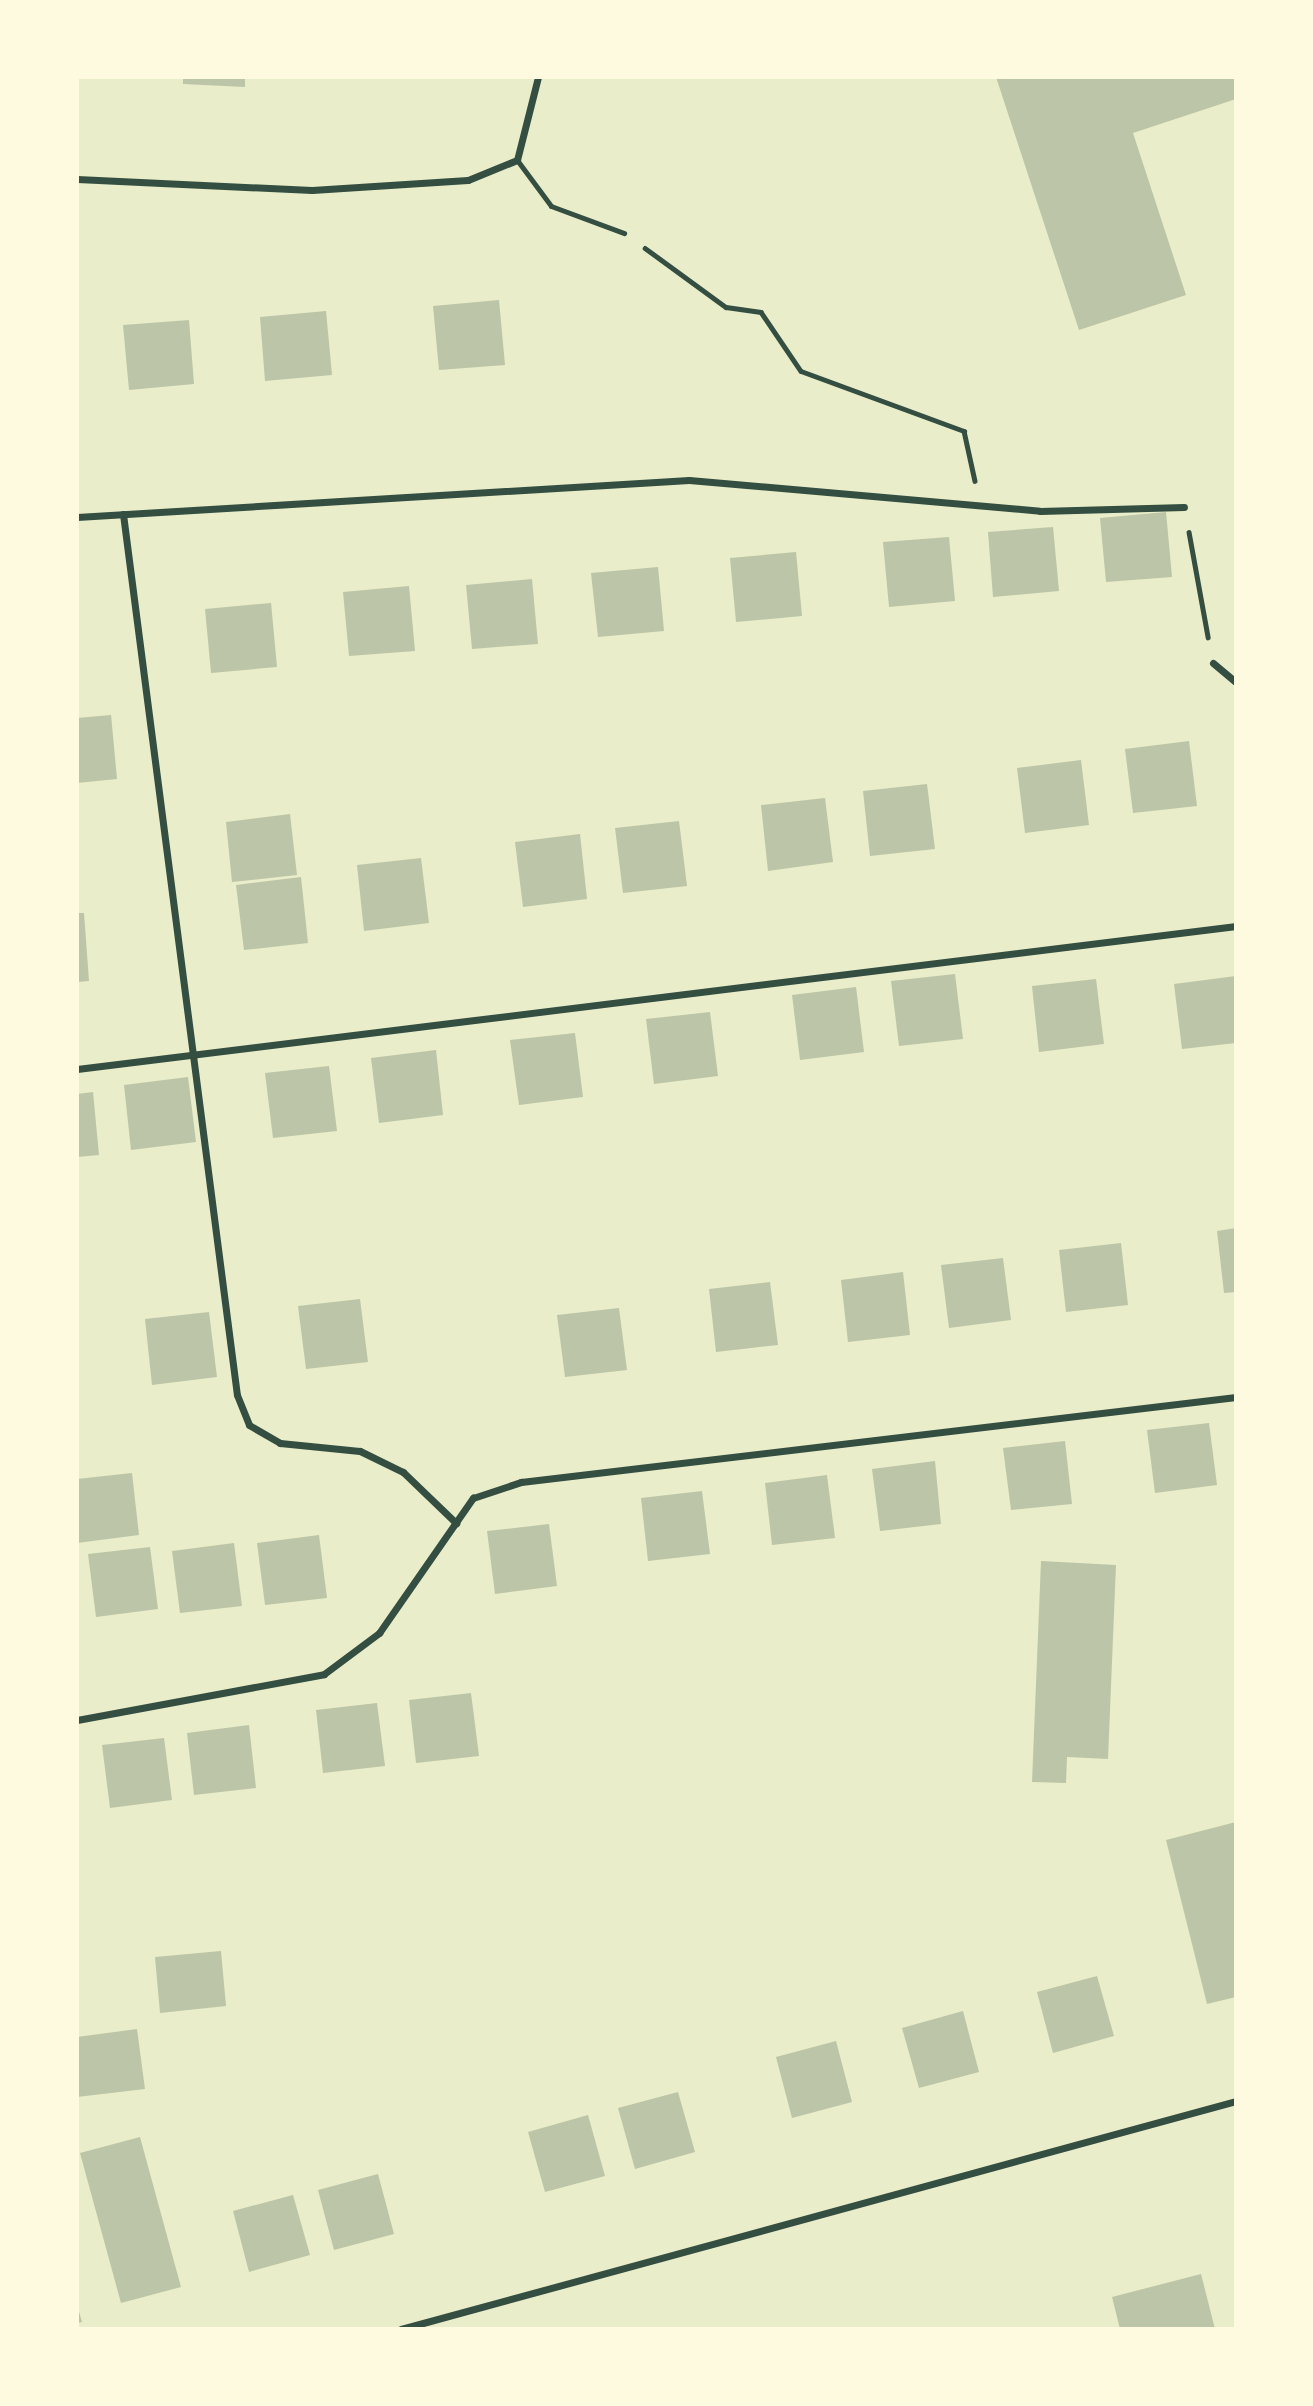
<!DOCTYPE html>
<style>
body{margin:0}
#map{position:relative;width:1313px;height:2406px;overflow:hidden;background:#e9edc9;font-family:"Fira Sans Condensed",sans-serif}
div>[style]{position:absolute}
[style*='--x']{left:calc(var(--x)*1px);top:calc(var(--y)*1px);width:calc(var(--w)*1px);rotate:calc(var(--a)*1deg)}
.building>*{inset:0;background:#bcc5a7}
.path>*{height:4.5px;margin:-2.25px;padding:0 2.25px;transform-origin:2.25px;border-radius:2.25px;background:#344e41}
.service>*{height:5px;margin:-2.5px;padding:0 2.5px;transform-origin:2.5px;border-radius:2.5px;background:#344e41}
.minor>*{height:7px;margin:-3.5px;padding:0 3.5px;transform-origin:3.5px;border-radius:3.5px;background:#344e41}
span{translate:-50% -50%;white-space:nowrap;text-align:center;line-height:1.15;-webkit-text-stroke:6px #fefae0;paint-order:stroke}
.frame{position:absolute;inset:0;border:79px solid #fefae0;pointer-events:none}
</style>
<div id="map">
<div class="building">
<i style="clip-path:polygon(183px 77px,245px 77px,245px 87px,183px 84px)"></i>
<i style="clip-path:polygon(996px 77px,1236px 77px,1236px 99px,1133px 133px,1186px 295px,1079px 330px)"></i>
<i style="clip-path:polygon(499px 300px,505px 365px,439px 370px,433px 306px)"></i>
<i style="clip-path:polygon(326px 311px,332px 375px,265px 381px,260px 317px)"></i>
<i style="clip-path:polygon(189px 320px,194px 384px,129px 390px,123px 325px)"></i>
<i style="clip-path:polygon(1166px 512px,1172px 577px,1106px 582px,1100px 518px)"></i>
<i style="clip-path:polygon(1053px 527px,1059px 591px,993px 597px,988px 532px)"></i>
<i style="clip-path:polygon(949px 537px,955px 601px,889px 607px,883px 542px)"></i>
<i style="clip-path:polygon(796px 552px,802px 616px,736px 622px,730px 558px)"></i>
<i style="clip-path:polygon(658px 567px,664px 631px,598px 637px,591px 573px)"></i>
<i style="clip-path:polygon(532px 579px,538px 644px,472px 649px,466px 585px)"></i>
<i style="clip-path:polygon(409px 586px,415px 651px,349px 656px,343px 592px)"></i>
<i style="clip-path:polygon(271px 603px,277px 667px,211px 673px,205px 609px)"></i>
<i style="clip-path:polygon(111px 715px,117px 779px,77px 783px,77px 718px)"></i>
<i style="clip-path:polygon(1189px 741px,1197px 806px,1133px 813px,1125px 749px)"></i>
<i style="clip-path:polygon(1081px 760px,1089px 825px,1025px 833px,1017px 768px)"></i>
<i style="clip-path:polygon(927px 784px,935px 849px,870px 856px,863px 791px)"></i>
<i style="clip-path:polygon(825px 798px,833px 862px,768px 871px,761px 805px)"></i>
<i style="clip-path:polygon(290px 814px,297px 875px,232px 882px,226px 822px)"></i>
<i style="clip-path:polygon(679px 821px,687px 886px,623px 893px,615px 828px)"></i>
<i style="clip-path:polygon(580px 834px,587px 899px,523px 907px,515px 842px)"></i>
<i style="clip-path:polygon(421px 858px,429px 923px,364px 931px,357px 865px)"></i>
<i style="clip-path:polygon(301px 877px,308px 943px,244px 950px,236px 885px)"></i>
<i style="clip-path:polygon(77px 913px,84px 913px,89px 981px,77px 982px)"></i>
<i style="clip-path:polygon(955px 974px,963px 1039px,899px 1046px,891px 981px)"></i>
<i style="clip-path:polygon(1236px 976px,1236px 1043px,1182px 1049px,1174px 984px)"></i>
<i style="clip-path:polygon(1096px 979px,1104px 1044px,1039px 1052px,1032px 986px)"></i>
<i style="clip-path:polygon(856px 987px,864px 1052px,800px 1060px,792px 995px)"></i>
<i style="clip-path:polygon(710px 1012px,718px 1076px,654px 1084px,646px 1019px)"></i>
<i style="clip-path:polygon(575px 1033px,583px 1097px,519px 1105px,510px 1040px)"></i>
<i style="clip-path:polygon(436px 1050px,443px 1115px,379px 1123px,371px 1058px)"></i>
<i style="clip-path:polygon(329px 1066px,337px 1131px,273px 1138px,265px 1073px)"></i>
<i style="clip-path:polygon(188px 1077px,196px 1142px,131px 1150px,124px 1085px)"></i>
<i style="clip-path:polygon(93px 1092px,99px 1155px,77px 1157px,77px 1094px)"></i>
<i style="clip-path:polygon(1236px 1228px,1236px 1292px,1224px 1293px,1217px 1231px)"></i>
<i style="clip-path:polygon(1121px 1243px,1128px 1305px,1066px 1312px,1059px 1250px)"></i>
<i style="clip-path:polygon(1003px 1258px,1011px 1320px,949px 1328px,941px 1265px)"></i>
<i style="clip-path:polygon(903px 1272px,910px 1335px,848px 1342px,841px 1280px)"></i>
<i style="clip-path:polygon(770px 1282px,778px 1345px,716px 1352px,709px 1289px)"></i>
<i style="clip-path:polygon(360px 1299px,368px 1362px,306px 1369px,298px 1306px)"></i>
<i style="clip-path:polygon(619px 1308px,627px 1370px,565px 1377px,557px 1315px)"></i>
<i style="clip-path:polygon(209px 1312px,217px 1377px,152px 1385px,145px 1319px)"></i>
<i style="clip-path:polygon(1209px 1423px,1217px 1485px,1155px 1493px,1147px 1430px)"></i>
<i style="clip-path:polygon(1065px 1441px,1072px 1504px,1011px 1510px,1003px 1448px)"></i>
<i style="clip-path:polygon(935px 1461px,941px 1524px,880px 1531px,872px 1469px)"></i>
<i style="clip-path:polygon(132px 1473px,139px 1535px,77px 1543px,77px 1479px)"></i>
<i style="clip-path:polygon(827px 1475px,835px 1538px,772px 1545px,765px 1483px)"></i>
<i style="clip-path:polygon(702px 1491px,710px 1554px,648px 1561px,641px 1498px)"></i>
<i style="clip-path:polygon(549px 1524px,557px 1586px,495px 1594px,487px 1531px)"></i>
<i style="clip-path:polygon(319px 1535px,327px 1598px,265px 1605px,257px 1543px)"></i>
<i style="clip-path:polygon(234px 1543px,242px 1606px,180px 1613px,172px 1551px)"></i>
<i style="clip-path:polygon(150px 1547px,158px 1609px,96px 1617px,88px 1554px)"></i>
<i style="clip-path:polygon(1041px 1561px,1116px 1565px,1108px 1759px,1067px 1757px,1066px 1783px,1032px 1782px)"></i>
<i style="clip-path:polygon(471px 1693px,479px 1756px,416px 1763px,409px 1700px)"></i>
<i style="clip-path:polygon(377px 1703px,385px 1766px,323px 1773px,316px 1710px)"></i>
<i style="clip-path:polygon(249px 1725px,256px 1788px,194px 1795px,187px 1733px)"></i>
<i style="clip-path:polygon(164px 1738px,172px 1800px,110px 1808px,102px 1745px)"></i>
<i style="clip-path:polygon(1236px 1822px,1236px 1997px,1207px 2004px,1166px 1840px)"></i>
<i style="clip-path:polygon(221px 1951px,226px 2006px,160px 2013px,155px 1957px)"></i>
<i style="clip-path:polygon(1097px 1976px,1114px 2036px,1053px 2053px,1037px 1992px)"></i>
<i style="clip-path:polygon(963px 2011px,979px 2072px,919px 2088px,902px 2028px)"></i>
<i style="clip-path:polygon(137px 2029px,145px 2089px,77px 2097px,77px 2037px)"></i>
<i style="clip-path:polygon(836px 2041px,852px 2102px,792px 2118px,776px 2057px)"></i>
<i style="clip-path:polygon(678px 2092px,695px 2152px,635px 2169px,618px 2108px)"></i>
<i style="clip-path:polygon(588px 2115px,605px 2176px,545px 2192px,528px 2132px)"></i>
<i style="clip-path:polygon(140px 2137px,181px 2287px,121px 2303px,80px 2153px)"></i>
<i style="clip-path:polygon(378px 2174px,394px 2234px,334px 2250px,318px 2190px)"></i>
<i style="clip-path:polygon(293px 2195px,310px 2255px,249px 2272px,233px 2211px)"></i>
<i style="clip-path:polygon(1201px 2274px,1215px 2329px,1120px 2329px,1112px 2297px)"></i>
<i style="clip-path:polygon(77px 2305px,82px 2322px,77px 2323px)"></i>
</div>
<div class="path">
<i style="--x:645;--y:248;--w:100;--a:36.1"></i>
<i style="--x:726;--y:307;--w:35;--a:8"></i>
<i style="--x:761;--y:312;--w:71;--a:55.9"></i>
<i style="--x:801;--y:371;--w:174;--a:20.2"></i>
<i style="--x:964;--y:431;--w:51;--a:77.6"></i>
<i style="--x:1189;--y:532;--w:107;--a:79.7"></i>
</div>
<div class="service">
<i style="--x:517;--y:160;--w:57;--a:53.5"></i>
<i style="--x:551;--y:206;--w:78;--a:20.3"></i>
</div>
<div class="minor">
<i style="--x:77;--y:179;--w:235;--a:2.7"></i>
<i style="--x:312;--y:190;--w:156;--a:-3.7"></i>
<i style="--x:468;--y:180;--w:53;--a:-22.2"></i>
<i style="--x:517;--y:160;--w:86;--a:-75.8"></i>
<i style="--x:123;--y:514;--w:888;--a:82.63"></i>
<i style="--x:237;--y:1395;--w:32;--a:68"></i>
<i style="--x:249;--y:1425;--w:36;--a:30"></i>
<i style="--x:280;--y:1443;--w:80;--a:5.7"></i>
<i style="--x:360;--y:1451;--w:48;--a:26"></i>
<i style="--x:403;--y:1472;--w:74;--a:43.9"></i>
<i style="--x:77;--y:517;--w:613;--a:-3.46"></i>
<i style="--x:689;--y:480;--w:352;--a:5"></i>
<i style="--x:1040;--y:511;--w:144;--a:-1.6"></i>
<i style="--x:1213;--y:663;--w:30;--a:40"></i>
<i style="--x:77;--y:1069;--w:1168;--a:-7.03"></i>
<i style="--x:77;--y:1720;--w:251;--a:-10.5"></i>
<i style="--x:324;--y:1674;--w:69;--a:-36.7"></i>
<i style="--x:379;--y:1633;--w:165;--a:-55.2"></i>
<i style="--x:473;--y:1498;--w:51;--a:-18.4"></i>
<i style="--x:521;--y:1482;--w:720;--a:-6.78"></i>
<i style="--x:401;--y:2329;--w:866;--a:-15.27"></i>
</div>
<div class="frame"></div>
</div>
